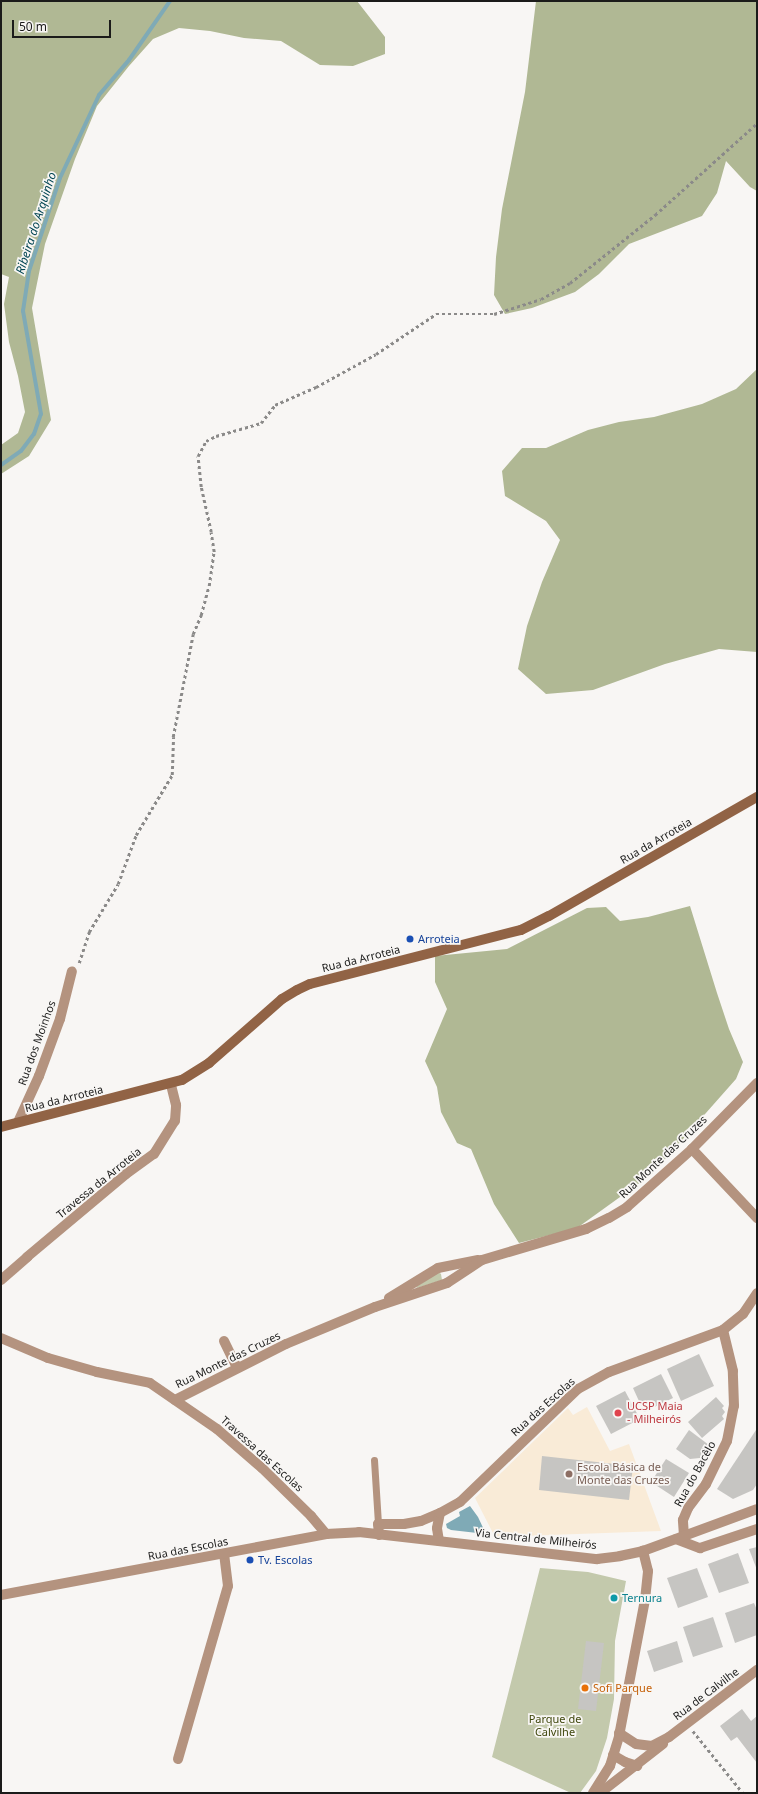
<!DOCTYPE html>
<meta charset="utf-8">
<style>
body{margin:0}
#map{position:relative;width:758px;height:1794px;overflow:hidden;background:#f8f6f4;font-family:"Noto Sans",sans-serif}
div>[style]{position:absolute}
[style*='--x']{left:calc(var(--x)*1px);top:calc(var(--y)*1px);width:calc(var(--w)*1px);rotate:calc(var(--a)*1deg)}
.education>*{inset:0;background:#f9ebd7}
.green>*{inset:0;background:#c3c9ac}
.forest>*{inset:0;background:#b0b894}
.water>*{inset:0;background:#7faab6}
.stream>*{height:4px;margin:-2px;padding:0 2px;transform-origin:2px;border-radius:2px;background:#7faab6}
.building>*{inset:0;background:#c6c5c2}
.path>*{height:2.5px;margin-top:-1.25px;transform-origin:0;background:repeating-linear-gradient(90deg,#8b8a89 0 3px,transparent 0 6px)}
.service>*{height:7px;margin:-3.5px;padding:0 3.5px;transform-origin:3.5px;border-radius:3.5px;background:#b4937f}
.minor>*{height:10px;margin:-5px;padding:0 5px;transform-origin:5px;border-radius:5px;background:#b4937f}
.tertiary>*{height:10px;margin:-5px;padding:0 5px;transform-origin:5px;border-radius:5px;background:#b4937f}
.secondary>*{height:10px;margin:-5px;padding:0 5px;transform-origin:5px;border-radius:5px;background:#916345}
.dots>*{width:11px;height:11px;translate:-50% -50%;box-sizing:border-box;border:2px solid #f8f6f4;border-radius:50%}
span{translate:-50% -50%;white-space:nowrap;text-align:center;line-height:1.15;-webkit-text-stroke:3.5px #f8f6f4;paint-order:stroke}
.street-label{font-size:11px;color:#1b1b1a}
.transit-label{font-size:11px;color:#164399}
.left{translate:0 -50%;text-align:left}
.health-label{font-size:11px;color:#be3a42}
.education-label{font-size:11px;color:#785e54}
.culture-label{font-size:11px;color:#0d838f}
.food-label{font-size:11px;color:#c56008}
.park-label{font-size:11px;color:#40480e}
.water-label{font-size:12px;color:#044754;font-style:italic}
.frame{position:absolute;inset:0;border:2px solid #1b1b1a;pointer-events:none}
.scale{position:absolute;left:12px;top:20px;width:99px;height:18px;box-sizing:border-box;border:2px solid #1b1b1a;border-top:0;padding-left:5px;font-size:12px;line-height:14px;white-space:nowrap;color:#1b1b1a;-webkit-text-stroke:3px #f8f6f4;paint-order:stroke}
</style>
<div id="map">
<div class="education">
<i style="clip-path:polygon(587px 1407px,610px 1451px,629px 1444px,661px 1531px,495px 1537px,475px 1498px,568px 1408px,573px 1415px)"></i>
</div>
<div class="green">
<i style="clip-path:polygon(439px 1272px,441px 1274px,442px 1280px,417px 1288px,416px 1287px)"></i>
<i style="clip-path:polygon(540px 1568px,588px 1572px,626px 1581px,615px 1641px,614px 1699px,607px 1738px,596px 1771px,580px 1793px,571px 1793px,492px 1757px)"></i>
</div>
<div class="forest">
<i style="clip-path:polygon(1px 1px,357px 1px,385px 37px,385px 54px,353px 66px,320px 65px,281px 41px,244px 38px,210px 31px,179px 28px,153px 39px,129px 66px,97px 106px,75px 159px,45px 244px,32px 308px,51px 420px,29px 456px,1px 474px,1px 445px,18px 433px,25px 412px,18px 376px,9px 342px,4px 304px,9px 277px,1px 274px)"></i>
<i style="clip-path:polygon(536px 1px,757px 1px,757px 191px,750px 187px,726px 161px,717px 193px,702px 216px,629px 244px,599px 274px,575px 292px,532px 308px,505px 314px,494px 295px,496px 257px,502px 209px,525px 92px)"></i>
<i style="clip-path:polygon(757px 369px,757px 652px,719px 649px,665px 664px,593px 690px,546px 694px,518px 669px,527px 626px,542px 582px,560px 540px,546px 521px,505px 496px,502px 471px,522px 448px,546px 448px,588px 430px,619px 422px,654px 417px,702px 404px,736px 389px)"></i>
<i style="clip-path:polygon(690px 906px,717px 993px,729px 1029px,743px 1062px,736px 1079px,652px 1174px,577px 1228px,519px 1243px,494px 1204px,471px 1149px,457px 1143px,441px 1112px,437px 1087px,425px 1061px,447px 1009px,435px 982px,435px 956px,507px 949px,587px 908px,606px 907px,620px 921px,648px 917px)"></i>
</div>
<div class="water">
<i style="clip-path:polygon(470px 1506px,478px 1517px,486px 1534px,451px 1530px,447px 1528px,446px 1524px,460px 1516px,459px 1512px)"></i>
</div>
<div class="stream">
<i style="--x:1;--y:465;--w:24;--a:-35"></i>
<i style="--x:21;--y:451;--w:21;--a:-53"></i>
<i style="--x:34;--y:434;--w:21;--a:-71"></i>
<i style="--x:41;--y:414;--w:105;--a:-99.9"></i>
<i style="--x:23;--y:311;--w:40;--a:-81.5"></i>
<i style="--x:29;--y:271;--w:98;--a:-71.6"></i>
<i style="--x:60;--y:178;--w:92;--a:-64.8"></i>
<i style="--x:99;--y:95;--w:46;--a:-49.4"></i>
<i style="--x:129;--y:60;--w:72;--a:-55.2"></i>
</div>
<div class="building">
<i style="clip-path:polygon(699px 1354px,714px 1386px,681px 1401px,667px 1369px)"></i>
<i style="clip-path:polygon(661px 1374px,673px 1398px,644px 1412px,633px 1388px)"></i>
<i style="clip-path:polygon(625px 1391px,640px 1419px,611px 1434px,596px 1406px)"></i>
<i style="clip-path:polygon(716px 1397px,724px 1406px,722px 1408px,725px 1412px,722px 1416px,724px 1419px,702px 1438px,688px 1422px)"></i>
<i style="clip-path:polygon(689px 1430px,709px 1445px,700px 1458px,690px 1459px,676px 1449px)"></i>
<i style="clip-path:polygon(756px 1430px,757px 1484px,753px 1490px,733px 1499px,717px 1489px)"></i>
<i style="clip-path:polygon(542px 1456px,633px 1466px,629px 1500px,539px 1490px)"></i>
<i style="clip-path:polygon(666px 1459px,689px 1473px,674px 1497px,651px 1482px)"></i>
<i style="clip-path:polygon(757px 1547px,757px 1570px,749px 1549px)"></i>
<i style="clip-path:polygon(738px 1553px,749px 1583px,719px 1593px,708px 1564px)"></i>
<i style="clip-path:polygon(697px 1568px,708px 1597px,678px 1608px,667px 1578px)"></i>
<i style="clip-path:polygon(754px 1603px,757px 1610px,757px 1635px,735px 1643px,725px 1613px)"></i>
<i style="clip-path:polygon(713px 1617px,723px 1647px,693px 1657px,683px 1627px)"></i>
<i style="clip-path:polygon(586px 1641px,604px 1643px,596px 1711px,578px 1709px)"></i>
<i style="clip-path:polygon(677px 1641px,683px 1662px,654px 1672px,647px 1651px)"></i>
<i style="clip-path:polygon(742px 1709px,751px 1721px,757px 1716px,757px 1763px,737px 1737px,731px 1741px,720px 1726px)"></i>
</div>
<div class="path">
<i style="--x:79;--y:963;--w:33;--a:-72"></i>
<i style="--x:89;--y:932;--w:56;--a:-58.9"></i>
<i style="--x:118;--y:884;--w:52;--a:-69.8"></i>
<i style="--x:136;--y:835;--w:70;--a:-59"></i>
<i style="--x:172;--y:775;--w:38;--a:-88"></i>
<i style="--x:173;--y:737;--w:105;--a:-79"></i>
<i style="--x:193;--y:634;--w:21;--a:-67"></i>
<i style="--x:201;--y:615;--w:30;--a:-75"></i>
<i style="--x:209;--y:586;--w:34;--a:-82"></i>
<i style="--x:214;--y:552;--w:20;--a:-99"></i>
<i style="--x:211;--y:532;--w:46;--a:-102.5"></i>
<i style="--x:201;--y:487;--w:31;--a:-96"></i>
<i style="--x:198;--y:456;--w:17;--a:-62"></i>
<i style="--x:206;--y:441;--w:11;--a:-27"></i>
<i style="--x:216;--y:436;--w:47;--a:-16.1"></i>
<i style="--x:261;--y:423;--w:23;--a:-52"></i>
<i style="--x:275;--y:405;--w:45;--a:-23.7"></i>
<i style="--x:316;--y:387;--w:68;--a:-28.8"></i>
<i style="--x:376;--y:354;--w:72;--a:-33.7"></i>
<i style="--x:436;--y:314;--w:58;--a:0"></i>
<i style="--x:494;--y:314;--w:49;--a:-17.7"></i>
<i style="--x:541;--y:299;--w:33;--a:-29"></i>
<i style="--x:570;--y:283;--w:109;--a:-38.7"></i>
<i style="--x:655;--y:215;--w:137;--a:-42"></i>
<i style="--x:693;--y:1731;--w:80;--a:51.1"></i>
</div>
<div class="service">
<i style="--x:374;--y:1460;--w:64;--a:86.4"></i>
</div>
<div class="minor">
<i style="--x:18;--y:1122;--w:51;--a:-65.5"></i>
<i style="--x:39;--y:1076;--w:61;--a:-69.8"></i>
<i style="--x:60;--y:1019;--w:49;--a:-76"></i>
<i style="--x:692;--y:1149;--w:95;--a:46.7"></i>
<i style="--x:1;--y:1280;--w:35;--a:-41"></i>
<i style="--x:27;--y:1257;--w:129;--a:-40"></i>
<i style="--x:126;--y:1174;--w:34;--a:-36"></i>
<i style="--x:154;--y:1154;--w:39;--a:-58"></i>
<i style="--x:175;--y:1121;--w:16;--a:-86"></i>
<i style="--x:176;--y:1105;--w:21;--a:-104"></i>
<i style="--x:389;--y:1298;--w:57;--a:-31.5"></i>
<i style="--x:438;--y:1268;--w:41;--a:-11.3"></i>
<i style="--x:1;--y:1338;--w:51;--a:23.1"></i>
<i style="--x:48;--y:1358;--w:51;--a:15.9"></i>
<i style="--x:97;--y:1372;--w:54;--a:11.7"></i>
<i style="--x:150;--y:1383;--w:81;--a:34.5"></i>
<i style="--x:217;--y:1429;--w:60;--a:40.9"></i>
<i style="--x:262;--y:1468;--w:69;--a:44.4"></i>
<i style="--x:311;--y:1516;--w:23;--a:50"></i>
<i style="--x:224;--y:1341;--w:30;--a:64"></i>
<i style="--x:175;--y:1400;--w:124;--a:-26.8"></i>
<i style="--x:286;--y:1344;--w:96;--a:-22.6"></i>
<i style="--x:375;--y:1307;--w:76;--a:-18.4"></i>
<i style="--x:447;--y:1283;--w:42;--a:-33.3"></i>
<i style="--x:482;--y:1260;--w:109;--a:-16.6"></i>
<i style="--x:586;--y:1229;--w:25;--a:-26"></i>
<i style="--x:609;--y:1218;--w:21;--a:-31"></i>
<i style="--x:627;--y:1207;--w:87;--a:-41.7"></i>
<i style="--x:692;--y:1149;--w:93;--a:-45.4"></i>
<i style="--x:379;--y:1535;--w:11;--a:-95"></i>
<i style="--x:378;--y:1524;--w:26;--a:0"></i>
<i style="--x:404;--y:1524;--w:17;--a:-10"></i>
<i style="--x:421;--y:1521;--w:21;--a:-23"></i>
<i style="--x:684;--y:1536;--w:16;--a:-94"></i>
<i style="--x:683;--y:1520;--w:13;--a:-67"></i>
<i style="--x:688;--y:1508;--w:30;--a:-53"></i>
<i style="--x:706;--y:1484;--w:48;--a:-64"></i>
<i style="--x:727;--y:1441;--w:36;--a:-79"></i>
<i style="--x:734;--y:1406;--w:35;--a:-92"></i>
<i style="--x:733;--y:1371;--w:42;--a:-103.7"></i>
<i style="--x:676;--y:1539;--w:26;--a:21"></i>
<i style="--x:700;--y:1548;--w:60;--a:-18.4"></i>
<i style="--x:439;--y:1541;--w:13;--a:-99"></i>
<i style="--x:437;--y:1528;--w:15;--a:-79"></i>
<i style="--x:440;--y:1513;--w:23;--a:-29"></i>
<i style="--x:460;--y:1502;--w:163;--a:-43.8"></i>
<i style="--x:578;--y:1389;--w:35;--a:-29"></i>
<i style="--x:609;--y:1372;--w:121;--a:-20.2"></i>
<i style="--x:723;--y:1330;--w:26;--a:-39"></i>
<i style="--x:743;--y:1314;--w:25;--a:-56"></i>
<i style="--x:619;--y:1733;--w:20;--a:33"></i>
<i style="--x:636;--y:1744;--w:16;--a:7"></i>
<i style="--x:652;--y:1746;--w:19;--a:-28"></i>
<i style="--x:669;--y:1737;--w:111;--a:-37.3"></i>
<i style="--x:613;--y:1755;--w:14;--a:30"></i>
<i style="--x:625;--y:1762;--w:13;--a:18"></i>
<i style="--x:178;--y:1759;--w:180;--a:-73.9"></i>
<i style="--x:228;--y:1586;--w:32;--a:-97"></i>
<i style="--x:593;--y:1793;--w:32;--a:-58"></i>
<i style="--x:610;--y:1766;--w:31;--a:-73"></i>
<i style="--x:619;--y:1736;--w:138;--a:-79.2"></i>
<i style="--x:645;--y:1600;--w:29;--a:-84"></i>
<i style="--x:648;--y:1571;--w:21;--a:-104"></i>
<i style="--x:600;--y:1793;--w:80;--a:-37.9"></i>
</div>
<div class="tertiary">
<i style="--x:1;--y:1595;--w:331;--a:-10.6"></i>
<i style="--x:326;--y:1534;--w:33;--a:-3"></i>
<i style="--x:359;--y:1532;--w:240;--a:6.5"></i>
<i style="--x:597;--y:1559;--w:23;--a:-7"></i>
<i style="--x:620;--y:1556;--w:24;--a:-12"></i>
<i style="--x:643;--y:1551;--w:121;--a:-20.2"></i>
</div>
<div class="secondary">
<i style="--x:1;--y:1127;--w:187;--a:-14.6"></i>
<i style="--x:182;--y:1080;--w:32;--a:-32"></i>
<i style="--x:209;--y:1063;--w:97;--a:-41.2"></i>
<i style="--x:282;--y:999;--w:17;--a:-31"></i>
<i style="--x:297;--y:990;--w:14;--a:-25"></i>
<i style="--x:310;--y:984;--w:218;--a:-14.4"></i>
<i style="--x:521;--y:930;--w:31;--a:-27"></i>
<i style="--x:549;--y:916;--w:240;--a:-29.8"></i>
</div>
<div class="dots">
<i style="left:410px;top:939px;background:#1a4fb4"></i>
<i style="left:618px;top:1413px;background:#e0444e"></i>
<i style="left:569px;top:1474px;background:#8d6e63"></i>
<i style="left:250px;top:1560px;background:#1a4fb4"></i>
<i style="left:614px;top:1598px;background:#0f9aa8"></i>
<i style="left:585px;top:1688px;background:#e8710a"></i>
</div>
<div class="street-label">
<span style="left:656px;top:841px;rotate:-30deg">Rua da Arroteia</span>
<span style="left:361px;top:959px;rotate:-14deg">Rua da Arroteia</span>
<span style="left:37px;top:1043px;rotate:-70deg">Rua dos Moinhos</span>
<span style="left:64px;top:1099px;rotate:-14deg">Rua da Arroteia</span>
<span style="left:663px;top:1157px;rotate:-43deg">Rua Monte das Cruzes</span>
<span style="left:99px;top:1183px;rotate:-39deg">Travessa da Arroteia</span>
<span style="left:228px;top:1360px;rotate:-26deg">Rua Monte das Cruzes</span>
<span style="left:543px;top:1407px;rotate:-42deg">Rua das Escolas</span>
<span style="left:262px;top:1454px;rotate:42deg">Travessa das Escolas</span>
<span style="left:695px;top:1474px;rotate:-61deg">Rua do Bacêlo</span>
<span style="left:536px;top:1539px;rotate:6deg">Via Central de Milheirós</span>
<span style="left:188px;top:1549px;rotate:-11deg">Rua das Escolas</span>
<span style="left:706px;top:1694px;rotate:-37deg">Rua de Calvilhe</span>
</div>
<div class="transit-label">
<span class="left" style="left:418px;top:939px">Arroteia</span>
<span class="left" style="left:258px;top:1560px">Tv. Escolas</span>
</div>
<div class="health-label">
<span class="left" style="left:627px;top:1413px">UCSP Maia<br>- Milheirós</span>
</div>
<div class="education-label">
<span class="left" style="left:577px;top:1474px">Escola Básica de<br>Monte das Cruzes</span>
</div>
<div class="culture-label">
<span class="left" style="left:622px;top:1598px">Ternura</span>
</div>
<div class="food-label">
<span class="left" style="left:593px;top:1688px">Sofi Parque</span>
</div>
<div class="park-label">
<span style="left:555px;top:1726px">Parque de<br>Calvilhe</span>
</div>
<div class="water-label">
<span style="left:36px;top:223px;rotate:-72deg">Ribeira do Arquinho</span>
</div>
<div class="frame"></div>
<div class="scale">50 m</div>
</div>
